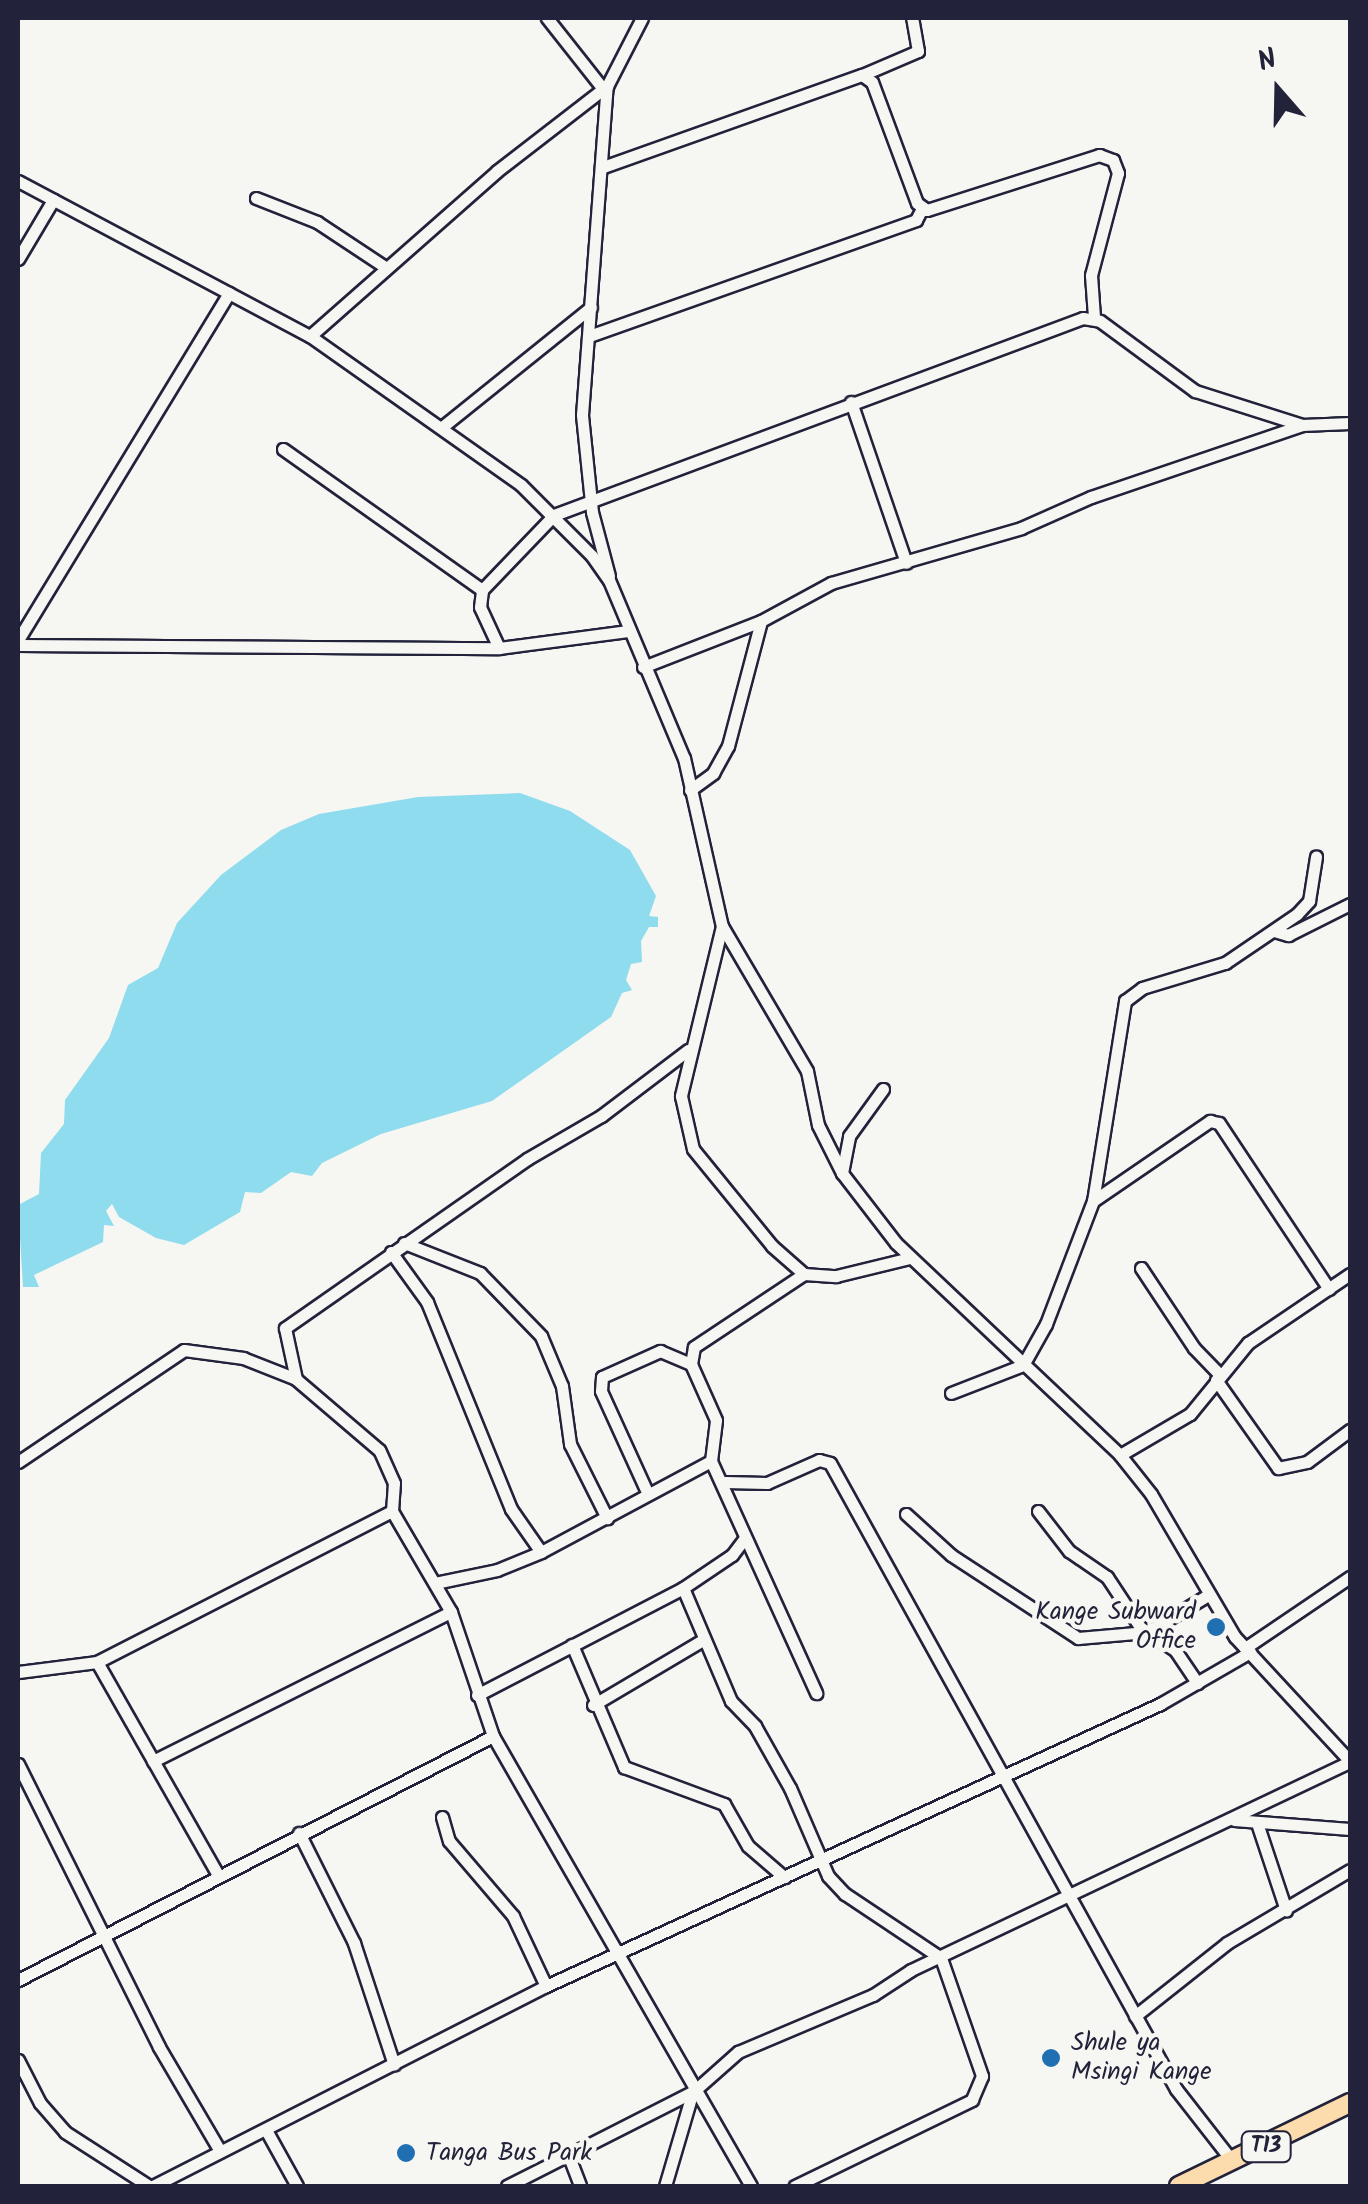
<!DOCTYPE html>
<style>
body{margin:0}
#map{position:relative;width:1368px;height:2204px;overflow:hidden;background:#f6f6f2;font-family:Kalam,sans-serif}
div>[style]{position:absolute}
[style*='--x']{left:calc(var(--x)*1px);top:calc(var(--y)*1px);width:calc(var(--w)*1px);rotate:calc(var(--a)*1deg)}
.water>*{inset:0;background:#8fdcee}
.roads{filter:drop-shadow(2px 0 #22223b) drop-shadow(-2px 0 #22223b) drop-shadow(0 2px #22223b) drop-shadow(0 -2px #22223b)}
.minor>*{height:11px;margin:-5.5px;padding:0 5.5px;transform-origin:5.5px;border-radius:5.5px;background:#f6f6f2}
.trunk>*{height:18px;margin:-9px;padding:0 9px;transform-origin:9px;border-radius:9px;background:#fcdcac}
.dots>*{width:28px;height:28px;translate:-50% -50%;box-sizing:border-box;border:5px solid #f6f6f2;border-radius:50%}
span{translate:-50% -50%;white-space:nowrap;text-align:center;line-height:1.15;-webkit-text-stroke:9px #f6f6f2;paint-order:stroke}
.shield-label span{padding:2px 8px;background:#f6f6f2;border:2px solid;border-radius:8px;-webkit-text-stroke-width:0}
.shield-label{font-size:22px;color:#22223b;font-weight:700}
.poi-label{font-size:25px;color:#22223b}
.right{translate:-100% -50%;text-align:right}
.left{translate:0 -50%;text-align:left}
.frame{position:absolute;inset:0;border:20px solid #22223b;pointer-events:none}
.north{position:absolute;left:1228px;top:40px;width:100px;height:100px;-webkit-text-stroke:8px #f6f6f2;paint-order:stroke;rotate:340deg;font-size:28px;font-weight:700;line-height:40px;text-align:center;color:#22223b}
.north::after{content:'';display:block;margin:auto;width:35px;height:45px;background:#22223b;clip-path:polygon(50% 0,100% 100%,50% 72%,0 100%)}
</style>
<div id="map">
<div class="water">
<i style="clip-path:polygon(520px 793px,570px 811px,630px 850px,656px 896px,649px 916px,658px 917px,658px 927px,649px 927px,641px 941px,642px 962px,631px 964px,626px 980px,632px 990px,622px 993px,611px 1017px,492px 1101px,381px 1134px,322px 1163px,312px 1176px,291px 1172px,261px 1193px,245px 1192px,240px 1212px,184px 1245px,156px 1238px,119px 1217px,112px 1204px,106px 1211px,114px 1226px,104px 1225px,103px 1242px,34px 1275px,39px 1287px,23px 1287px,18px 1205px,39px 1194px,41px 1153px,64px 1124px,65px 1100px,109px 1038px,128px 985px,158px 968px,177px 923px,221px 875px,281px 830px,319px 814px,418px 797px)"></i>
</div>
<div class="roads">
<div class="minor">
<i style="--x:547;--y:18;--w:90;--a:51.7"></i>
<i style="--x:862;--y:75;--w:61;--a:-23.2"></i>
<i style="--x:918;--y:51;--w:34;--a:-100"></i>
<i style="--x:603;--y:167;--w:275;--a:-19.6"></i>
<i style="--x:862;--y:75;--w:12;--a:35"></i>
<i style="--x:872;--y:82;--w:129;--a:69.6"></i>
<i style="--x:917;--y:203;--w:12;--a:35"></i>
<i style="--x:927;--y:210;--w:181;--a:-17.7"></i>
<i style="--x:1099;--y:155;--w:15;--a:20"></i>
<i style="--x:1113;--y:160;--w:14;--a:69"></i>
<i style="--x:1118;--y:173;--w:106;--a:104.8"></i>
<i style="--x:1091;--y:275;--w:42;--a:85.9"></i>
<i style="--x:18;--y:181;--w:331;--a:28"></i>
<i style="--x:310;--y:336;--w:258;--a:35.2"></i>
<i style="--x:521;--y:485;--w:100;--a:45"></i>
<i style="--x:592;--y:556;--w:29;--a:55"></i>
<i style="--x:609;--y:580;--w:193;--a:67.2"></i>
<i style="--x:684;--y:758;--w:172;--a:77.3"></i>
<i style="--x:722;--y:926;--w:168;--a:59.6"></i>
<i style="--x:807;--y:1071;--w:55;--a:78.5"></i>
<i style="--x:818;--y:1125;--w:54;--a:63.4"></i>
<i style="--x:842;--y:1173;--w:88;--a:52.4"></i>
<i style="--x:896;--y:1243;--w:308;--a:43.4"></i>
<i style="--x:1120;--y:1455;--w:50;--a:51.5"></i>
<i style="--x:1151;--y:1494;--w:166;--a:59.6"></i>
<i style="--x:1235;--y:1637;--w:169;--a:47.2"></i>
<i style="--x:256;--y:198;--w:66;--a:21.5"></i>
<i style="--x:317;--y:222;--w:82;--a:33.5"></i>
<i style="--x:18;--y:259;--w:69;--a:-59.3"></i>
<i style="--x:310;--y:336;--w:249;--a:-41.4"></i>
<i style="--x:497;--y:171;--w:139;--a:-37.7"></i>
<i style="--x:589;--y:336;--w:347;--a:-19.5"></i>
<i style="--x:916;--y:220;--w:13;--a:-63"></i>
<i style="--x:851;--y:402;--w:170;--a:71.1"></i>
<i style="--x:442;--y:427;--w:191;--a:-38.8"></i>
<i style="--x:283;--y:449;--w:244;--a:35.3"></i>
<i style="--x:609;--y:576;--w:66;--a:-104.9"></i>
<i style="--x:592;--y:512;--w:98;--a:-95.9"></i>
<i style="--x:582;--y:415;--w:330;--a:-85.7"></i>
<i style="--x:607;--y:86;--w:76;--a:-62.8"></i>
<i style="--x:18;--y:640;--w:406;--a:-58.7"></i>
<i style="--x:18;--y:645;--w:481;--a:0.4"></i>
<i style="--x:499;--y:648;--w:130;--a:-7.5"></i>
<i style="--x:499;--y:648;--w:45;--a:-114.9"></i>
<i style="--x:480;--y:607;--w:17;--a:-83"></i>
<i style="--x:482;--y:590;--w:104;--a:-46.2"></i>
<i style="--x:554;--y:515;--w:564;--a:-20.43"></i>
<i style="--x:1083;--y:318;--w:17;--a:10"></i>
<i style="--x:1100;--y:321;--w:118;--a:36.4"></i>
<i style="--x:1195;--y:391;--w:112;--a:17.6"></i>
<i style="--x:643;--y:667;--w:127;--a:-21.3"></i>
<i style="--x:761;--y:621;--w:80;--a:-28.5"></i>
<i style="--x:831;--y:583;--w:198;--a:-16.1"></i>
<i style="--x:1021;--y:528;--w:77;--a:-23.9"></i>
<i style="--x:1091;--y:497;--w:223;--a:-18.8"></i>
<i style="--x:1302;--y:425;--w:48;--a:-2.4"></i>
<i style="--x:690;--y:790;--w:29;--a:-36"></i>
<i style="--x:713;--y:773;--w:31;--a:-61"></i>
<i style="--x:728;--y:746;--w:129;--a:-75.2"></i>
<i style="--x:722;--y:926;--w:175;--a:103.6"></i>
<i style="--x:681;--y:1096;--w:54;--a:77.2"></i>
<i style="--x:693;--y:1149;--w:125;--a:50.8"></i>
<i style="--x:772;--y:1246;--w:43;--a:41.2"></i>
<i style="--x:804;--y:1274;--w:32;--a:4"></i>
<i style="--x:836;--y:1276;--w:76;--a:-13.7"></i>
<i style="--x:1274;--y:931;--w:15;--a:16"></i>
<i style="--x:1288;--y:935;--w:69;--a:-26.6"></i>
<i style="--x:842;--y:1173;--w:38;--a:-79"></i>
<i style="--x:849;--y:1136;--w:58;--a:-54.1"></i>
<i style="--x:1093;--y:1201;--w:142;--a:-34.4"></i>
<i style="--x:1210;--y:1121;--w:9;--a:13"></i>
<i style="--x:1219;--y:1123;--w:199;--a:56.5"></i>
<i style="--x:404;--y:1243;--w:82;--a:21.5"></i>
<i style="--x:480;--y:1273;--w:88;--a:45.9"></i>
<i style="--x:541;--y:1336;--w:54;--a:67.2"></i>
<i style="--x:562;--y:1386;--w:59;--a:82.1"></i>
<i style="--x:570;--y:1444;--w:83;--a:63.4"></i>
<i style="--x:391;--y:1252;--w:62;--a:54.2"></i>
<i style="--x:427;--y:1302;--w:223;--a:67.9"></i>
<i style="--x:511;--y:1509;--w:52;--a:55.1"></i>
<i style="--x:1141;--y:1268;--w:96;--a:56.5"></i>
<i style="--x:1194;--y:1348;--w:36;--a:46"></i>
<i style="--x:1216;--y:1380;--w:108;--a:54.8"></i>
<i style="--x:1278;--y:1468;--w:30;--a:-12"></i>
<i style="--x:1307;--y:1462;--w:54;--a:-36.7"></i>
<i style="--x:951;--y:1393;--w:77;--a:-21.3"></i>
<i style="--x:1023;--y:1365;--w:47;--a:-60.7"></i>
<i style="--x:1046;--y:1324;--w:132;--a:-69.1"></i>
<i style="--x:1093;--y:1201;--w:203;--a:-80.9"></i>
<i style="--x:1125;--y:1001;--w:21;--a:-37"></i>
<i style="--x:1142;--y:988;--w:87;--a:-16.8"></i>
<i style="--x:1225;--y:963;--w:87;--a:-34.2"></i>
<i style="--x:1297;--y:914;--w:18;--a:-47"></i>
<i style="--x:1309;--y:901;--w:45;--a:-81"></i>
<i style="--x:1120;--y:1455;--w:81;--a:-30.4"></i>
<i style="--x:1190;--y:1414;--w:92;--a:-50.8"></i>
<i style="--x:1248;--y:1343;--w:123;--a:-34.1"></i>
<i style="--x:711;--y:1461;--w:255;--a:65.6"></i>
<i style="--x:18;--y:1462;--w:200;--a:-34"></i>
<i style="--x:184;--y:1350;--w:60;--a:7.7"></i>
<i style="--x:243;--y:1358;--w:57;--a:21.6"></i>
<i style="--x:725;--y:1482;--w:42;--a:1.4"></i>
<i style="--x:767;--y:1483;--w:57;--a:-23.9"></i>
<i style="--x:819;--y:1460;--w:11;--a:15"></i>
<i style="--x:830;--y:1463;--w:715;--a:61.07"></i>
<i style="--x:1176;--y:2089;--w:93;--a:52"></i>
<i style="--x:647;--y:1492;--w:111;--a:-114.5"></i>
<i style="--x:601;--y:1391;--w:14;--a:-86"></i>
<i style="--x:602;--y:1377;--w:64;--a:-24.1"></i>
<i style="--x:660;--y:1351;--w:34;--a:23"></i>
<i style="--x:392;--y:1511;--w:28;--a:-86"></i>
<i style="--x:394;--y:1483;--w:36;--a:-114"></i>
<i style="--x:379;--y:1450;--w:109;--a:-139.5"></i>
<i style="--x:296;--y:1379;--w:52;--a:-102.2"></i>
<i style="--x:285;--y:1328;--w:295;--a:-34.9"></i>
<i style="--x:527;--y:1159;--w:86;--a:-30.2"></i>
<i style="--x:601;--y:1116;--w:109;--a:-37.2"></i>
<i style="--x:1038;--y:1511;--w:51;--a:52.2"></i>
<i style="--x:1069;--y:1551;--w:46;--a:34.4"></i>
<i style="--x:1107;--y:1577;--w:60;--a:56.6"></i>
<i style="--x:1140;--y:1627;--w:42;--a:33.3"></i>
<i style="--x:1175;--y:1650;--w:40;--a:56"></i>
<i style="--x:906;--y:1514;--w:61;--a:42.3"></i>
<i style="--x:951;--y:1555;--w:152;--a:33.2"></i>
<i style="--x:1078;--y:1638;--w:69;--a:-5"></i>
<i style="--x:1147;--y:1632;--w:71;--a:-31.2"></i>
<i style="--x:435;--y:1583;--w:63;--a:-11.8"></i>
<i style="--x:497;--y:1570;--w:48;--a:-22.2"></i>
<i style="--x:541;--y:1552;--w:193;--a:-28.2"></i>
<i style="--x:711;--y:1461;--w:41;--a:-83"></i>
<i style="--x:716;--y:1420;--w:61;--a:-114.1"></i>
<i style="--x:691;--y:1364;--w:17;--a:-80"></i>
<i style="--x:694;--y:1347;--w:132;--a:-33.6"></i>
<i style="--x:683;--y:1588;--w:123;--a:67"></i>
<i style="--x:731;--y:1701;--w:35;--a:46"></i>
<i style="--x:755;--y:1726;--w:71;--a:60.6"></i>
<i style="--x:790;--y:1788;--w:96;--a:66.6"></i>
<i style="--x:828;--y:1876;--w:25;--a:47"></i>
<i style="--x:845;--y:1894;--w:115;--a:33.7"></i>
<i style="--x:941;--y:1958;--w:125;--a:70.8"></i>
<i style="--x:982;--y:2076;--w:26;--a:113"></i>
<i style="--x:972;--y:2100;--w:197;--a:154.1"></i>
<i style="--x:572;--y:1645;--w:133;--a:66.9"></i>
<i style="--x:624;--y:1767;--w:107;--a:20.3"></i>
<i style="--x:724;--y:1804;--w:48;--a:60.3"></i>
<i style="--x:748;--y:1846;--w:48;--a:40.7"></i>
<i style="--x:1245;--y:1648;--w:127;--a:-34.1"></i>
<i style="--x:97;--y:1662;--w:243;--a:60.4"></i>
<i style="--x:18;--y:1672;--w:80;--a:-7.2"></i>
<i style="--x:97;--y:1662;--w:331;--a:-27.1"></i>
<i style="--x:392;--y:1511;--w:117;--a:59.7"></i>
<i style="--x:451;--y:1612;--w:131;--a:71.3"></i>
<i style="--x:493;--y:1736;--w:519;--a:60.17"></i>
<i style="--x:477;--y:1695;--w:232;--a:-27.4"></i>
<i style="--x:683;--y:1588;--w:59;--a:-34"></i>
<i style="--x:732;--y:1555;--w:21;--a:-53"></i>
<i style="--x:593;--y:1705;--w:128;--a:-30.6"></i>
<i style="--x:153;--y:1761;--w:333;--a:-26.6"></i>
<i style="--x:18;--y:1764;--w:316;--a:63.5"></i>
<i style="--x:159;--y:2047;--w:121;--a:59.6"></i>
<i style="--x:442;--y:1817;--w:25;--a:74"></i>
<i style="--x:449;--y:1841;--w:99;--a:49.5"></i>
<i style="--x:513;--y:1916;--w:77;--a:64.8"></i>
<i style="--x:1234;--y:1820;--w:116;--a:4.4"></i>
<i style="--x:1258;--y:1826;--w:89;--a:71.6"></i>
<i style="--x:299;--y:1833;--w:123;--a:63.4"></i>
<i style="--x:354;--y:1943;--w:128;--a:71.8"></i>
<i style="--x:18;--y:1980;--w:534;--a:-27.19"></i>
<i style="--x:1135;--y:2016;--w:117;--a:-38.4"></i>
<i style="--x:1227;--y:1943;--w:143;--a:-30.7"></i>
<i style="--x:18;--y:2060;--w:48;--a:62.9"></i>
<i style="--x:40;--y:2103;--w:38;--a:49"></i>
<i style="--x:65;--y:2132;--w:100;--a:32.7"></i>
<i style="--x:266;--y:2130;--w:64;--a:61"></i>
<i style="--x:568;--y:2154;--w:34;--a:69"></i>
<i style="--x:153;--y:2186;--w:441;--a:-27"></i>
<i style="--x:546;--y:1986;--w:676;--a:-24.67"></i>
<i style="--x:1160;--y:1704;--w:104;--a:-30"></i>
<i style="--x:507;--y:2186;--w:210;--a:-26.9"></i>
<i style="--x:694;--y:2091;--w:59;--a:-41.6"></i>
<i style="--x:738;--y:2052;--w:147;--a:-22.9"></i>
<i style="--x:873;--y:1995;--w:45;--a:-33.3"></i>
<i style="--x:911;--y:1970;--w:486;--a:-25.4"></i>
<i style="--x:665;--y:2186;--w:99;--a:-73.6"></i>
</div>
<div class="trunk">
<i style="--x:1179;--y:2186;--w:190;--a:-25.9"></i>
</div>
</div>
<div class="dots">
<i style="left:1216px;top:1627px;background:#1f6fb2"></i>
<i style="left:1051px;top:2058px;background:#1f6fb2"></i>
<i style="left:406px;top:2153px;background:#1f6fb2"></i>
</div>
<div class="shield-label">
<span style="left:1266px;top:2147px">T13</span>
</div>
<div class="poi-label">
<span class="right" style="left:1196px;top:1627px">Kange Subward<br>Office</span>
<span class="left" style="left:1071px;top:2058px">Shule ya<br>Msingi Kange</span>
<span class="left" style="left:426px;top:2153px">Tanga Bus Park</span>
</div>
<div class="frame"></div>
<div class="north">N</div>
</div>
